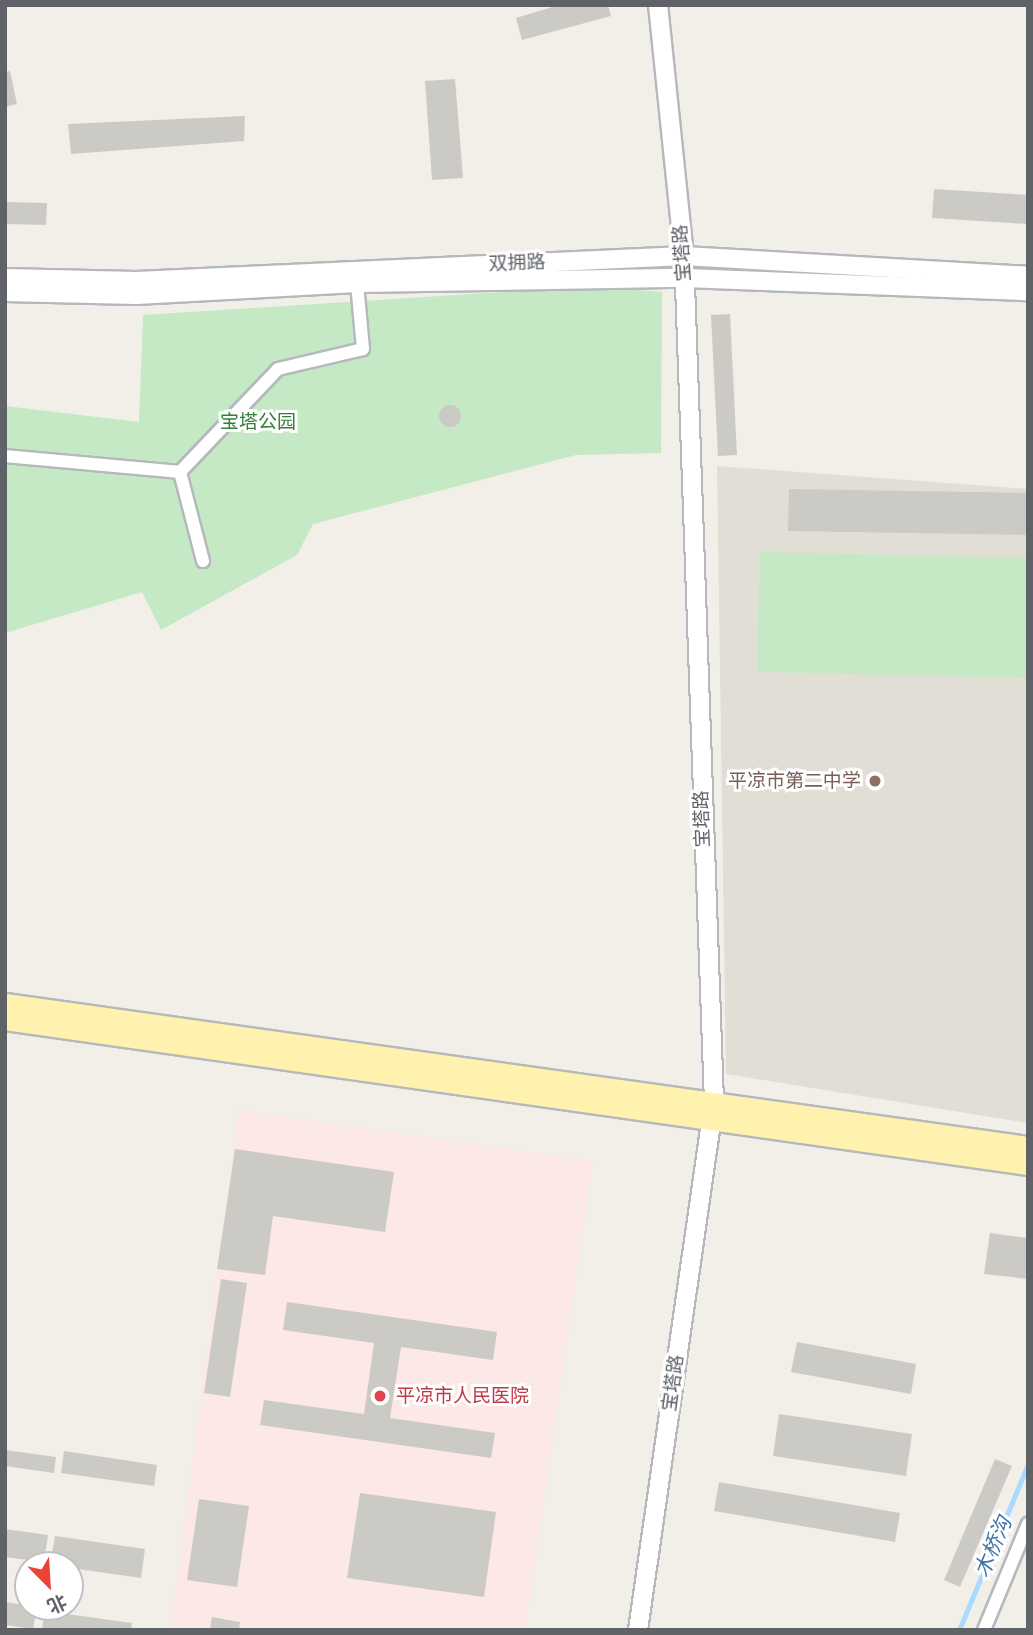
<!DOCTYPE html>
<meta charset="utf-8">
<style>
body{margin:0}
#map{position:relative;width:1033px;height:1635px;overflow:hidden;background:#f1efe8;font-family:"Fira Sans Condensed","Noto Sans SC",sans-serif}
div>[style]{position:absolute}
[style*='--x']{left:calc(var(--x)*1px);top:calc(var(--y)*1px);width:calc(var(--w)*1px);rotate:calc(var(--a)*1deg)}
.education>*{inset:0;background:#e1ded6}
.medical>*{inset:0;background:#fce8e6}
.green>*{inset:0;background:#c5e8c5}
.stream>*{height:4.5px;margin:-2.25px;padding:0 2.25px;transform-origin:2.25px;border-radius:2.25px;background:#aadaff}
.building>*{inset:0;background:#cccac5}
.round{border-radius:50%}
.roads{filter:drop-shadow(2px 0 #b5b8bc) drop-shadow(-2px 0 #b5b8bc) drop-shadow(0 2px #b5b8bc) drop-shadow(0 -2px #b5b8bc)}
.street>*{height:12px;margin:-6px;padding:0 6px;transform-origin:6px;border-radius:6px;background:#fff}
.secondary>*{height:18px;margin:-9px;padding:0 9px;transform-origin:9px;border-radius:9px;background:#fff}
.primary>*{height:21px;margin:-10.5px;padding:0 10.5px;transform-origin:10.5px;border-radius:10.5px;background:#fff2af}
.dots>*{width:19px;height:19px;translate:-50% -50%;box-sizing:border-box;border:4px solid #fff;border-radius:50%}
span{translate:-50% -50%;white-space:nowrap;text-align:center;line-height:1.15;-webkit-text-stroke:6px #fff;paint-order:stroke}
.street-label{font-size:19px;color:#5f6368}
.park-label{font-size:19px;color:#348238}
.education-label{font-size:19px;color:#785e54}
.right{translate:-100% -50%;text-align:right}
.health-label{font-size:19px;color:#be3a42}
.left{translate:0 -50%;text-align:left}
.water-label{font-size:21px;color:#4174aa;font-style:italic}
.frame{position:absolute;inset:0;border:7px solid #5f6368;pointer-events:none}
.north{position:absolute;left:14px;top:1551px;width:70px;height:70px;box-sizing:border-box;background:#fff;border:2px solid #bfc1c3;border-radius:50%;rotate:156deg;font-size:19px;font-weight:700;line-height:28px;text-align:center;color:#5f6368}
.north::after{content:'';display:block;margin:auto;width:24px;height:32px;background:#ea4335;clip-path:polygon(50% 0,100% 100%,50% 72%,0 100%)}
</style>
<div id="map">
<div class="education">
<i style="clip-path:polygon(717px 466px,1028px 489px,1028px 1123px,726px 1074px)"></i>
</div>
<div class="medical">
<i style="clip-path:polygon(239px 1110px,593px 1161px,525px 1630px,170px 1630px)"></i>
</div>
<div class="green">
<i style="clip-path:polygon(596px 286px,662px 292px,661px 453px,576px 455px,313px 524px,297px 555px,161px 630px,142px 592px,5px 633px,5px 406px,139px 422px,143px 315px)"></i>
<i style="clip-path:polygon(760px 552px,1028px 558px,1028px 678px,757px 672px)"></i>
</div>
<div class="stream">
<i style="--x:959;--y:1630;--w:180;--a:-67.4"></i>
</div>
<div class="building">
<i style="clip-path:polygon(559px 5px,608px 5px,611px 16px,522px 40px,516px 18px)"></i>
<i style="clip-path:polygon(10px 71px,17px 104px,5px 107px,5px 72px)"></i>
<i style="clip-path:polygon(455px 79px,463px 178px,432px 180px,425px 81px)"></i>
<i style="clip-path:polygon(245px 116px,244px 141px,71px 154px,68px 124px)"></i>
<i style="clip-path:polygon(934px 189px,1028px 195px,1028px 224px,932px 218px)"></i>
<i style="clip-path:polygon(5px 202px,47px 203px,46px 225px,5px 224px)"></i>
<i style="clip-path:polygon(730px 314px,737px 455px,718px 456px,711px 315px)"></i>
<i class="round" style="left:439px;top:405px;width:22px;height:22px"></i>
<i style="clip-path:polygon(789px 489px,1028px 493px,1028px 535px,788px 531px)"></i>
<i style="clip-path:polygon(235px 1149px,394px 1172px,385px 1232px,273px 1216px,265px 1275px,217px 1269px)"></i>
<i style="clip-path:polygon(990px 1233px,1028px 1238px,1028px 1279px,984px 1274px)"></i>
<i style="clip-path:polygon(221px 1279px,247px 1283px,230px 1397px,204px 1393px)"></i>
<i style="clip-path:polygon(287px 1302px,497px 1332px,493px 1360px,401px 1347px,390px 1418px,495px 1433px,491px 1458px,260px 1425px,264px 1400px,364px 1414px,374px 1343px,283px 1330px)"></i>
<i style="clip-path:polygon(797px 1342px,916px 1364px,911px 1394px,791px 1372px)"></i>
<i style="clip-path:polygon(779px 1414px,912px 1434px,906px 1476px,773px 1456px)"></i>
<i style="clip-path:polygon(5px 1450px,56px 1457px,54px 1473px,5px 1466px)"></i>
<i style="clip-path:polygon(64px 1451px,157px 1465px,154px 1486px,61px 1473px)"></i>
<i style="clip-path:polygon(995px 1459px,1012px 1466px,960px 1587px,944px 1580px)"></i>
<i style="clip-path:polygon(719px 1482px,900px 1513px,895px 1542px,714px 1511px)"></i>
<i style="clip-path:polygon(360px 1493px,496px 1512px,484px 1597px,347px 1578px)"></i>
<i style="clip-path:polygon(199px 1499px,249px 1506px,237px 1587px,187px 1580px)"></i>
<i style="clip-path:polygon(5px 1529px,48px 1535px,44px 1562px,5px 1557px)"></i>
<i style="clip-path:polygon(55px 1536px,145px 1549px,141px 1578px,50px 1565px)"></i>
<i style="clip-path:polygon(5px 1602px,37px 1607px,33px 1629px,5px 1625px)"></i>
<i style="clip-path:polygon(45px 1611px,132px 1623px,131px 1630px,42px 1630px)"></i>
<i style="clip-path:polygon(212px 1617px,240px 1622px,239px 1630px,210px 1630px)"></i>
</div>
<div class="roads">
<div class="street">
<i style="--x:5;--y:456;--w:176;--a:5.2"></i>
<i style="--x:180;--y:472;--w:142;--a:-46.4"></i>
<i style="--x:278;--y:369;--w:87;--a:-13.2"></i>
<i style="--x:363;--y:349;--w:66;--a:-95.2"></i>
<i style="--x:180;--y:472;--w:92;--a:75.5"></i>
<i style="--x:984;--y:1630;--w:115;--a:-67.5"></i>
</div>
<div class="secondary">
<i style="--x:5;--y:278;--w:131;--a:1.3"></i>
<i style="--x:136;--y:281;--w:549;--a:-2.61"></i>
<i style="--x:684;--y:256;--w:345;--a:3.3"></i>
<i style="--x:5;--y:292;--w:131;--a:1.3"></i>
<i style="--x:136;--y:295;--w:221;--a:-3.1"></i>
<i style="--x:357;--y:283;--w:328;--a:-0.9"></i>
<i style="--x:685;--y:278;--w:343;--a:2.2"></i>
<i style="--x:638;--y:1630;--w:533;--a:-81.81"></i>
<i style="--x:714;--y:1102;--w:847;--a:-92.03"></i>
<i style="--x:684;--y:256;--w:252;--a:-95.9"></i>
</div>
<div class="primary">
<i style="--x:5;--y:1004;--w:1033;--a:7.96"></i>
<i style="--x:5;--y:1019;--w:1033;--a:8.07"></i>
</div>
</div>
<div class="dots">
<i style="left:875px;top:781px;background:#8d6e63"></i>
<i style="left:380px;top:1396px;background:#e0444e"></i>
</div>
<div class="street-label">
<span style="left:682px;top:253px;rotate:-94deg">宝塔路</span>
<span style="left:517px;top:263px;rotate:-2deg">双拥路</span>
<span style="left:702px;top:819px;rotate:-92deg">宝塔路</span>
<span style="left:673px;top:1383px;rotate:-82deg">宝塔路</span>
</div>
<div class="park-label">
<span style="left:258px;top:422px">宝塔公园</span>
</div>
<div class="education-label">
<span class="right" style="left:861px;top:781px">平凉市第二中学</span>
</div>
<div class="health-label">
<span class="left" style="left:396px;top:1396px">平凉市人民医院</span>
</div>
<div class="water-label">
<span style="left:993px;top:1547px;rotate:-67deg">木桥沟</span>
</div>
<div class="frame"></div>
<div class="north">北</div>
</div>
